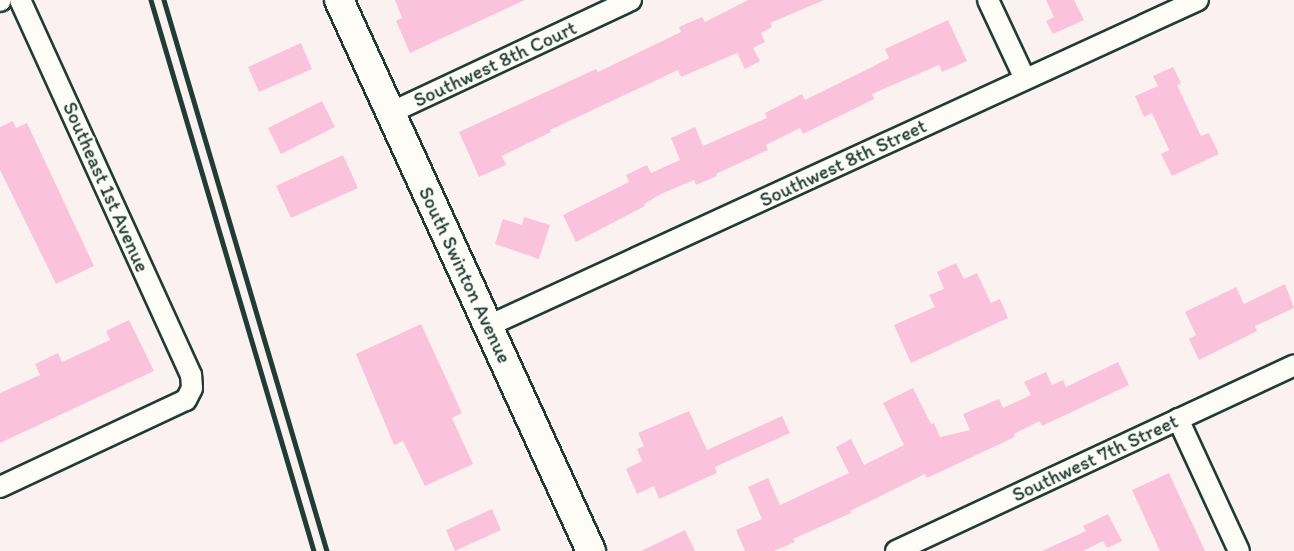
<!DOCTYPE html>
<style>
body{margin:0}
#map{position:relative;width:1294px;height:551px;overflow:hidden;background:#fcf1f1;font-family:Itim,sans-serif}
div>[style]{position:absolute}
[style*='--x']{left:calc(var(--x)*1px);top:calc(var(--y)*1px);width:calc(var(--w)*1px);rotate:calc(var(--a)*1deg)}
.building>*{inset:0;background:#fac3db}
.roads{filter:drop-shadow(2px 0 #1f3d34) drop-shadow(-2px 0 #1f3d34) drop-shadow(0 2px #1f3d34) drop-shadow(0 -2px #1f3d34)}
.street>*{height:20px;margin:-10px;padding:0 10px;transform-origin:10px;border-radius:10px;background:#fdfcf7}
.secondary>*{height:28px;margin:-14px;padding:0 14px;transform-origin:14px;border-radius:14px;background:#fdfcf7}
.rail>*{height:4.5px;margin:-2.25px;padding:0 2.25px;transform-origin:2.25px;border-radius:2.25px;background:#1f3d34}
span{translate:-50% -50%;white-space:nowrap;text-align:center;line-height:1.15;-webkit-text-stroke:4.5px #fdfcf7;paint-order:stroke}
.street-label{font-size:20px;color:#1f3d34}
</style>
<div id="map">
<div class="building">
<i style="clip-path:polygon(395px 0,525px 0,410px 53px,396px 21px,402px 18px)"></i>
<i style="clip-path:polygon(748px 0,824px 0,770px 23px,772px 27px,761px 33px,765px 42px,753px 48px,760px 61px,745px 69px,737px 53px,681px 77px,678px 70px,550px 130px,551px 132px,502px 156px,506px 165px,479px 177px,459px 132px,596px 69px,598px 72px,681px 32px,679px 27px,702px 17px,705px 22px)"></i>
<i style="clip-path:polygon(1046px 0,1074px 0,1084px 20px,1053px 34px,1046px 21px,1054px 17px)"></i>
<i style="clip-path:polygon(948px 20px,967px 61px,942px 72px,939px 65px,872px 94px,874px 99px,803px 134px,800px 128px,766px 145px,768px 150px,716px 174px,717px 176px,696px 185px,694px 180px,661px 194px,644px 204px,645px 206px,576px 242px,563px 215px,629px 182px,626px 175px,647px 165px,651px 173px,680px 160px,671px 138px,695px 127px,703px 146px,767px 118px,765px 113px,802px 94px,805px 100px,872px 67px,889px 58px,885px 49px)"></i>
<i style="clip-path:polygon(301px 43px,312px 69px,259px 92px,248px 67px)"></i>
<i style="clip-path:polygon(1173px 67px,1181px 83px,1177px 85px,1201px 136px,1209px 133px,1219px 154px,1172px 176px,1161px 154px,1169px 150px,1152px 113px,1144px 117px,1135px 96px,1158px 86px,1153px 76px)"></i>
<i style="clip-path:polygon(322px 101px,335px 127px,281px 154px,268px 128px)"></i>
<i style="clip-path:polygon(13px 121px,16px 128px,27px 123px,94px 266px,56px 284px,0 170px,0 127px)"></i>
<i style="clip-path:polygon(343px 155px,358px 188px,291px 218px,276px 186px)"></i>
<i style="clip-path:polygon(524px 217px,550px 225px,539px 259px,495px 244px,503px 219px,522px 225px)"></i>
<i style="clip-path:polygon(956px 263px,964px 279px,977px 273px,991px 303px,1000px 299px,1008px 318px,911px 363px,894px 325px,935px 307px,929px 295px,944px 289px,937px 272px)"></i>
<i style="clip-path:polygon(1285px 284px,1294px 308px,1255px 326px,1257px 331px,1199px 360px,1189px 339px,1196px 335px,1185px 312px,1236px 287px,1244px 304px)"></i>
<i style="clip-path:polygon(129px 320px,154px 371px,0 443px,0 393px,40px 375px,35px 364px,58px 353px,62px 362px,110px 340px,106px 331px)"></i>
<i style="clip-path:polygon(421px 324px,462px 413px,452px 418px,473px 464px,425px 486px,403px 441px,394px 445px,356px 354px)"></i>
<i style="clip-path:polygon(1118px 362px,1129px 385px,1042px 426px,1040px 421px,1014px 434px,1015px 437px,927px 478px,925px 474px,850px 511px,851px 513px,793px 539px,795px 542px,774px 551px,745px 551px,736px 530px,762px 519px,748px 487px,768px 478px,780px 505px,849px 473px,836px 447px,851px 439px,864px 465px,904px 445px,883px 403px,913px 388px,931px 424px,934px 423px,940px 437px,970px 430px,963px 414px,999px 399px,1003px 408px,1031px 395px,1024px 382px,1046px 372px,1052px 385px,1063px 380px,1066px 387px)"></i>
<i style="clip-path:polygon(689px 411px,707px 450px,782px 416px,790px 433px,715px 467px,717px 473px,659px 499px,654px 486px,637px 494px,626px 469px,642px 461px,637px 449px,644px 446px,638px 433px)"></i>
<i style="clip-path:polygon(1169px 473px,1205px 551px,1160px 551px,1132px 490px)"></i>
<i style="clip-path:polygon(492px 509px,501px 530px,455px 551px,446px 530px)"></i>
<i style="clip-path:polygon(1108px 514px,1122px 541px,1107px 548px,1103px 541px,1083px 551px,1042px 551px,1086px 531px,1083px 526px)"></i>
<i style="clip-path:polygon(685px 530px,695px 551px,641px 551px)"></i>
</div>
<div class="roads">
<div class="street">
<i style="--x:988;--y:0;--w:87;--a:64.9"></i>
<i style="--x:0;--y:1;--w:1;--a:-45"></i>
<i style="--x:390;--y:113;--w:266;--a:-25.1"></i>
<i style="--x:488;--y:326;--w:781;--a:-24.66"></i>
<i style="--x:1178;--y:419;--w:145;--a:65.2"></i>
<i style="--x:0;--y:487;--w:205;--a:-25.1"></i>
<i style="--x:186;--y:400;--w:13;--a:-63"></i>
<i style="--x:192;--y:388;--w:13;--a:-94"></i>
<i style="--x:191;--y:375;--w:412;--a:-114.5"></i>
<i style="--x:896;--y:551;--w:439;--a:-25"></i>
</div>
<div class="secondary">
<i style="--x:339;--y:0;--w:606;--a:65.42"></i>
</div>
</div>
<div class="rail">
<i style="--x:151;--y:0;--w:575;--a:73.52"></i>
<i style="--x:164;--y:0;--w:575;--a:73.52"></i>
</div>
<div class="street-label">
<span style="left:495px;top:64px;rotate:-25deg">Southwest 8th Court</span>
<span style="left:843px;top:163px;rotate:-25deg">Southwest 8th Street</span>
<span style="left:106px;top:187px;rotate:66deg">Southeast 1st Avenue</span>
<span style="left:465px;top:275px;rotate:65deg">South Swinton Avenue</span>
<span style="left:1095px;top:458px;rotate:-25deg">Southwest 7th Street</span>
</div>
</div>
